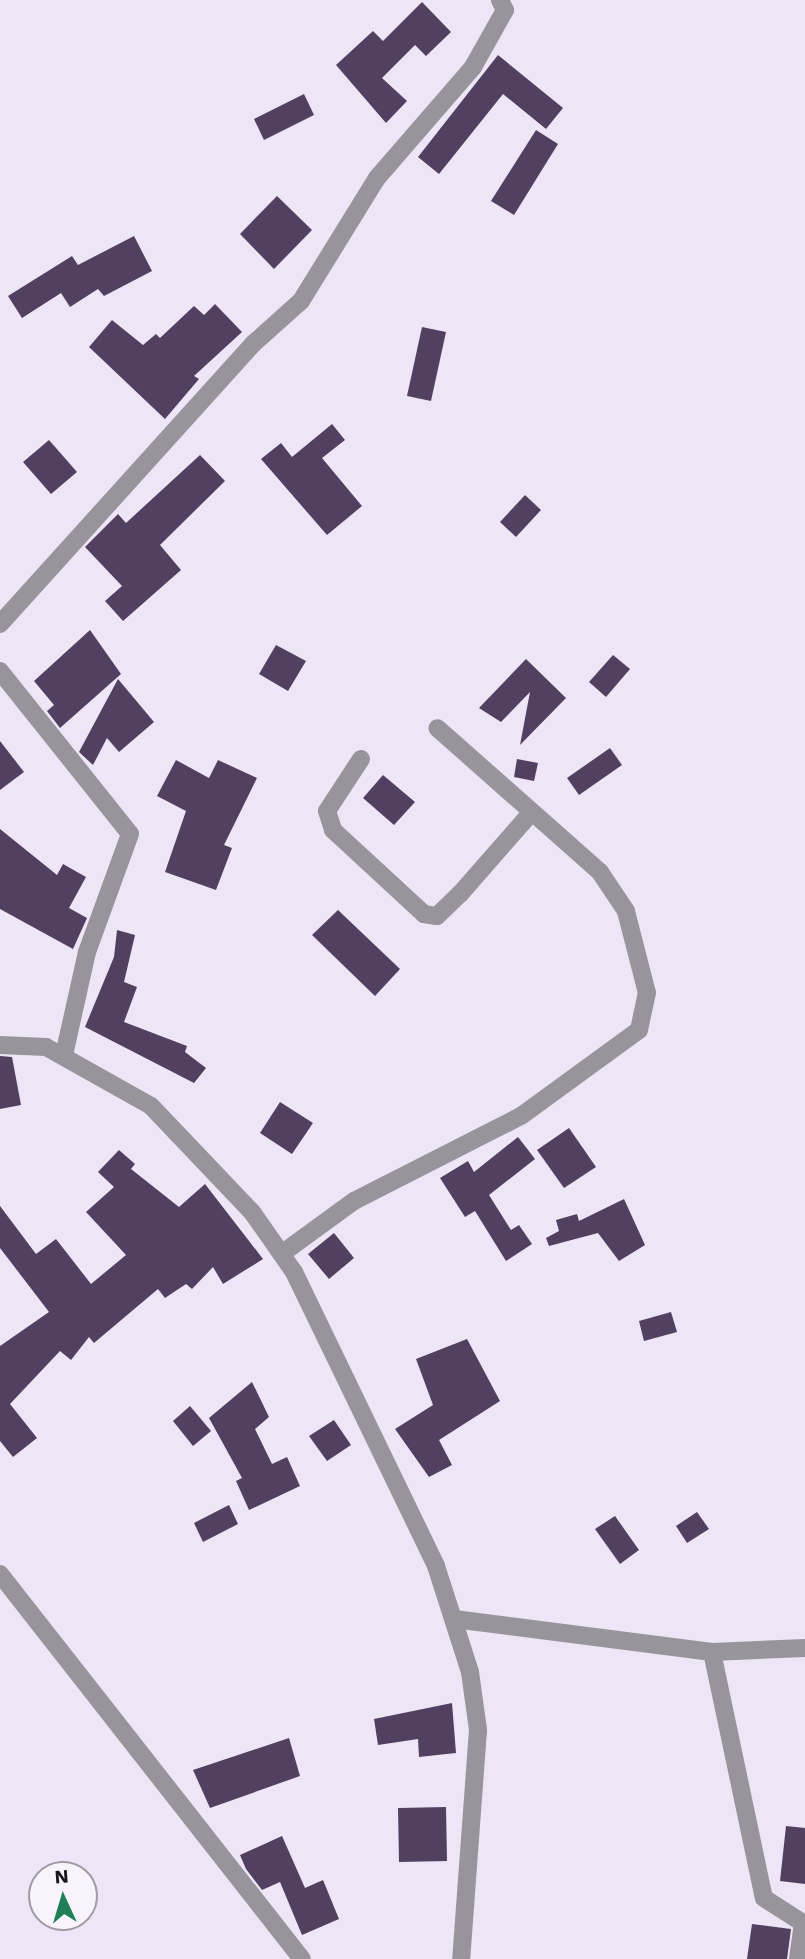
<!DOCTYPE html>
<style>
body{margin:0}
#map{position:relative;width:805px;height:1959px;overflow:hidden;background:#eee5f6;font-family:"Work Sans",sans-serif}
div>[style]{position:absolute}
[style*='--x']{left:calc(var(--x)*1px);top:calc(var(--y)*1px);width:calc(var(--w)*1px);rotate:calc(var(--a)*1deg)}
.building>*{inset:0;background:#524061}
.street>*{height:18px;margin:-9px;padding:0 9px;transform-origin:9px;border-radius:9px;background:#98949b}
span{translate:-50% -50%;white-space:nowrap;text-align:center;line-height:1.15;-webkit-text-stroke:7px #f9f3fe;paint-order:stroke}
.north{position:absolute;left:28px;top:1861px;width:70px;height:70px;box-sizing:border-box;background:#f9f3fe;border:2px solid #9f9aa3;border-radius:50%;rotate:356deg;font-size:19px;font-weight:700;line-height:28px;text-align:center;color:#18151b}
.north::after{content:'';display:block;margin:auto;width:24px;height:32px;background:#1f7f56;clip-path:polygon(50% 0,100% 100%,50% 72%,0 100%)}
</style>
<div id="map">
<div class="building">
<i style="clip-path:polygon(422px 2px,451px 32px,426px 56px,415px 45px,382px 78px,407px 101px,386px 123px,336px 65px,373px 31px,383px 41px)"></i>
<i style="clip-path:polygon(498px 55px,563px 108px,546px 129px,503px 94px,439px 174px,418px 157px)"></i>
<i style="clip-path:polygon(304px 94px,314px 115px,264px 140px,254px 119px)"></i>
<i style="clip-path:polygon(536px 130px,558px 144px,514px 215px,491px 201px)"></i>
<i style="clip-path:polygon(277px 196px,312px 230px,274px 269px,240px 234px)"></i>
<i style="clip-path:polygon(134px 236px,152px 271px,104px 296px,98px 289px,70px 307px,61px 293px,22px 318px,8px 296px,72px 256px,78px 265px)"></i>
<i style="clip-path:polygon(215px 304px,242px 332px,194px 376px,199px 379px,165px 419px,89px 347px,112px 320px,143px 345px,156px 334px,160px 338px,194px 306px,204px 315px)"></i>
<i style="clip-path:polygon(422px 327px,446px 332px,431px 401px,407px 396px)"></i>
<i style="clip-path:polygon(332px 424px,345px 440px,322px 458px,362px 506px,327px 535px,261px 459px,281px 443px,292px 457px)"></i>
<i style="clip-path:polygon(49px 440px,77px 472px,51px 494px,23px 462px)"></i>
<i style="clip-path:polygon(200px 455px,225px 481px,160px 545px,181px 570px,123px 621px,105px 601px,122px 586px,85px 547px,118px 514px,126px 523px)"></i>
<i style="clip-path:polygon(525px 495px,541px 510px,516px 537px,500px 522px)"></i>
<i style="clip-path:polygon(90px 630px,121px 674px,60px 728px,47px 711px,54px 705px,34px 681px)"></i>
<i style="clip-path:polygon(276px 645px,306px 661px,288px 691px,259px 674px)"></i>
<i style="clip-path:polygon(613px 655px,630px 669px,606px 697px,589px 682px)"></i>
<i style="clip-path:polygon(526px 659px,566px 698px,520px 745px,530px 692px,501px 722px,479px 708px)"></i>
<i style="clip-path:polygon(118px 679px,154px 722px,119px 752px,107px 738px,93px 765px,79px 752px)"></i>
<i style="clip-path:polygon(0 741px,24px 772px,0 790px)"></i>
<i style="clip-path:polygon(610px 748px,622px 765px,579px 795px,567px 778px)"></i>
<i style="clip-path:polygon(517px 759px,538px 763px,534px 781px,514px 777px)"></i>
<i style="clip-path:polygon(176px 760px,209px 778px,218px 760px,257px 778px,224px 845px,232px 848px,216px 890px,165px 872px,186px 811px,157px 796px)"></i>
<i style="clip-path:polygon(383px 775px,415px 802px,394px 825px,363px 798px)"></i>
<i style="clip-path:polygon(0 829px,57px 875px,63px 864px,86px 877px,69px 908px,87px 918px,73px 949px,0 909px)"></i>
<i style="clip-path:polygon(338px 910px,400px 969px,375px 996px,312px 935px)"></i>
<i style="clip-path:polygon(117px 930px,135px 935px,124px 982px,137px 987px,124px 1022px,187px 1046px,185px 1052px,206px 1068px,194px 1083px,85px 1027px,114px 957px)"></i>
<i style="clip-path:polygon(0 1056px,12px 1057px,21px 1105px,0 1109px)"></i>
<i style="clip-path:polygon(280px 1102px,313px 1123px,292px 1154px,260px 1133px)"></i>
<i style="clip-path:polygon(569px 1128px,596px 1167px,564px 1188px,537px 1150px)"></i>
<i style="clip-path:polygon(518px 1137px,535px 1159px,489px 1195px,511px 1230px,519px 1225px,532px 1244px,506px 1261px,475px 1211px,465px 1217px,440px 1178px,468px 1161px,474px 1172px)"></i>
<i style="clip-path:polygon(119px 1150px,135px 1164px,131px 1169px,179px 1207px,205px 1184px,263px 1259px,223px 1284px,213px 1267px,192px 1289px,186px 1284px,165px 1298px,158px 1289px,94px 1343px,89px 1337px,71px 1360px,60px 1351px,10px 1404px,37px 1438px,13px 1457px,0 1441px,0 1346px,49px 1312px,0 1248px,0 1206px,36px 1254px,56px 1239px,91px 1284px,126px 1255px,86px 1212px,114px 1187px,98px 1172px)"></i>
<i style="clip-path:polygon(624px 1199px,645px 1245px,619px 1261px,598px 1233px,549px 1246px,546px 1238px,559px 1231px,556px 1220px,577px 1214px,579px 1221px)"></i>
<i style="clip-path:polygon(334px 1233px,354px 1258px,329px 1279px,308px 1254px)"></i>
<i style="clip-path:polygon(671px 1312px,677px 1332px,644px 1341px,639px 1321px)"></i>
<i style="clip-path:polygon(467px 1339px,500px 1401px,439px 1440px,452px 1465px,429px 1477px,395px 1429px,433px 1405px,416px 1359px)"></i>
<i style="clip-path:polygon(252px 1382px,269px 1417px,255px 1429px,272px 1464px,287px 1457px,300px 1486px,249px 1510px,236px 1481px,242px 1478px,209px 1418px)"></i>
<i style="clip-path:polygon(190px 1406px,211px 1431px,193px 1446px,173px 1421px)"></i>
<i style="clip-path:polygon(334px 1420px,351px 1445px,327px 1461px,309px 1436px)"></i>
<i style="clip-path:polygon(229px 1505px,238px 1524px,203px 1542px,194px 1523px)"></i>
<i style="clip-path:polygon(697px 1512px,709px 1529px,687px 1543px,676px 1526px)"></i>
<i style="clip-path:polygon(615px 1516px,639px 1550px,620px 1564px,595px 1529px)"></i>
<i style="clip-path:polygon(452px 1703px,456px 1753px,419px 1757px,418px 1739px,378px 1745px,374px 1719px)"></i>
<i style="clip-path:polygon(289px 1738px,300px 1776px,210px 1808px,193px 1770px)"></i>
<i style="clip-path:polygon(446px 1807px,447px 1861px,399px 1862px,398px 1808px)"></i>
<i style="clip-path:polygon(786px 1826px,805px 1828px,805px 1884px,780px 1881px)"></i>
<i style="clip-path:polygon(282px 1836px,305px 1888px,323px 1880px,339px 1919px,302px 1935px,280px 1882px,262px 1890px,246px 1869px,240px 1855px)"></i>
<i style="clip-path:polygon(752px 1924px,791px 1929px,787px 1959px,747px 1959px)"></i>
</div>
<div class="street">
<i style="--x:0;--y:624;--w:379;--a:-47.9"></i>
<i style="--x:254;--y:343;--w:63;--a:-41.8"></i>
<i style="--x:301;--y:301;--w:145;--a:-58.3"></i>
<i style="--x:377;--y:178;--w:147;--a:-49.1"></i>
<i style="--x:473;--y:67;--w:65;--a:-60.7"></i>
<i style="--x:505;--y:10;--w:11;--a:-117"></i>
<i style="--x:0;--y:671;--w:208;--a:51.4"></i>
<i style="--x:130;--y:834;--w:126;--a:110"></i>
<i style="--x:87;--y:952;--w:106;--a:102.6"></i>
<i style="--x:361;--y:759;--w:62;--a:123.2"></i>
<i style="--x:327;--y:811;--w:20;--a:72"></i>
<i style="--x:333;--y:830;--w:124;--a:42.7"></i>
<i style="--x:424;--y:914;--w:13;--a:9"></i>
<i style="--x:437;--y:916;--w:32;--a:-44"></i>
<i style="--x:460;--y:894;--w:106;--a:-48.8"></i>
<i style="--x:0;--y:1045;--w:46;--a:2.5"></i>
<i style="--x:46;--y:1047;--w:120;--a:29.3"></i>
<i style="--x:151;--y:1106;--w:146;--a:46.4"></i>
<i style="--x:252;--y:1212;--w:73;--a:55"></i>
<i style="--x:294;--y:1272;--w:326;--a:64.2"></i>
<i style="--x:436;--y:1566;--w:111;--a:72.2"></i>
<i style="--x:470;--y:1672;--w:59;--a:82.1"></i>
<i style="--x:478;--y:1730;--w:230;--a:94.2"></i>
<i style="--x:284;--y:1252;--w:87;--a:-36.1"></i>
<i style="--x:354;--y:1201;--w:187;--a:-27"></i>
<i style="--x:521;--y:1116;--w:146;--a:-36.1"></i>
<i style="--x:639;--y:1030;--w:38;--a:-78"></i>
<i style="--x:647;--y:993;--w:85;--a:-104.4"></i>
<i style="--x:626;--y:911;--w:47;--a:-123.7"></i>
<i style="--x:600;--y:872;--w:217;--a:-138.5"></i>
<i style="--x:0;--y:1574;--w:489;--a:51.9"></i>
<i style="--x:454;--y:1619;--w:260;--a:7.3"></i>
<i style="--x:712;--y:1652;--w:93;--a:-2.5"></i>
<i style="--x:712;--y:1652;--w:251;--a:78.1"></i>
<i style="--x:764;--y:1898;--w:46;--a:32.7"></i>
<i style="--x:803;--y:1923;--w:36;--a:98"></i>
</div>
<div class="north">N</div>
</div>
